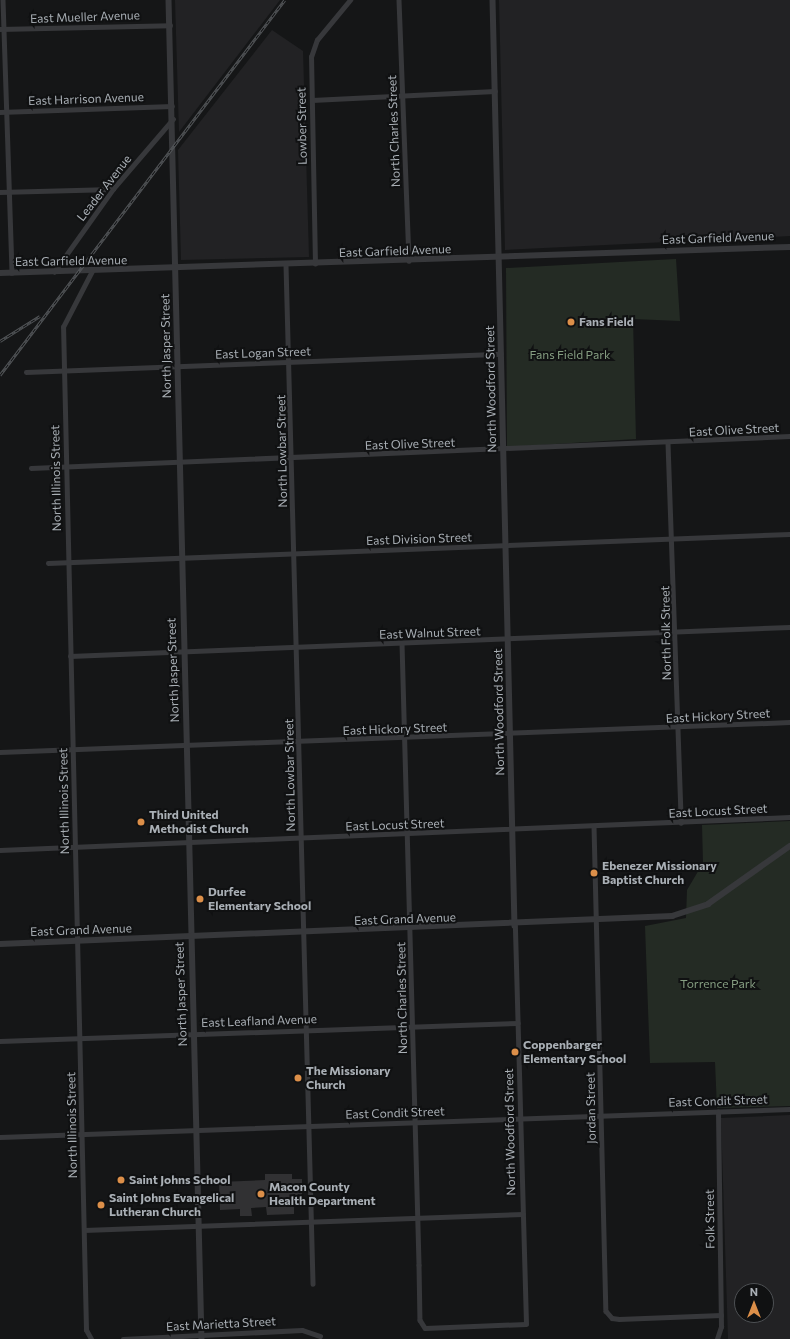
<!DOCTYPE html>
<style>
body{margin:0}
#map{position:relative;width:790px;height:1339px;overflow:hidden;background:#151617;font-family:Commissioner,sans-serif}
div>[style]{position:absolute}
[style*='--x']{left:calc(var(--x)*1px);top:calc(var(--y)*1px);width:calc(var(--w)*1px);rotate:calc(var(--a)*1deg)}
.built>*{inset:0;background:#222224}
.green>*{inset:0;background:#242b24}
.building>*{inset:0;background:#313133}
.minor>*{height:4.5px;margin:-2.25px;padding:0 2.25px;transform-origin:2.25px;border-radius:2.25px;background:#37383b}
.tertiary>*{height:5.5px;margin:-2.75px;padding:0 2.75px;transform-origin:2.75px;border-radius:2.75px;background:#37383b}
.rail>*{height:3px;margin-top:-1.5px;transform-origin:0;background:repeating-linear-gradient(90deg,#101112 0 4.5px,#525558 0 9px);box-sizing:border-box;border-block:1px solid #525558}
.dots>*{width:11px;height:11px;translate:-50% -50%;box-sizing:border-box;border:2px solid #101112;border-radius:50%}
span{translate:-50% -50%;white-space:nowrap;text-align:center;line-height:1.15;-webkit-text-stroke:4px #101112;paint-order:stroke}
.street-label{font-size:12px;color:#a9afb5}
.poi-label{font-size:12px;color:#a9afb5;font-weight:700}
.left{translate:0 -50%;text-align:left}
.park-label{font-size:12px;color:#869e82}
.north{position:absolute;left:734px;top:1283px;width:40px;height:40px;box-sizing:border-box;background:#101112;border:1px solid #4d5053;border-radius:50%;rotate:0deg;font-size:11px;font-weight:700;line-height:16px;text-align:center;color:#a9afb5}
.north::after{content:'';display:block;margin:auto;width:14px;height:18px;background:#dc8f49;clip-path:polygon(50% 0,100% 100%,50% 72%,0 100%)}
</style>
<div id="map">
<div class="built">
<i style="clip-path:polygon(175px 0,280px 0,179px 132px)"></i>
<i style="clip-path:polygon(499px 0,790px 0,790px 236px,505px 250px)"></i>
<i style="clip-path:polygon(272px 30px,303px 51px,309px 257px,181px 260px,178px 150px)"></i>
<i style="clip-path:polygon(evenodd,790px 1115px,790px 1339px,728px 1339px,721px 1118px,790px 1115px,742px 1291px,766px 1291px,766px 1315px,742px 1315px,742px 1291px)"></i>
</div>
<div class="green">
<i style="clip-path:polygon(676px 259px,680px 321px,633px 319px,636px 439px,507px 447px,506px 268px)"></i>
<i style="clip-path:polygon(790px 821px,790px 1106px,717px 1108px,715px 1062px,650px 1063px,645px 926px,686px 918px,687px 890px,703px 863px,702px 825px)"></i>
</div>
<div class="building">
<i style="clip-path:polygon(265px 1174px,292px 1174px,292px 1179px,302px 1179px,302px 1205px,294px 1206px,294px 1214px,267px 1215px,266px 1207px,251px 1208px,252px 1216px,240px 1216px,240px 1209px,220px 1210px,219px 1182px,265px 1180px)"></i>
</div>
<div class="minor">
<i style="--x:3;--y:0;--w:273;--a:88.1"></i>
<i style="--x:399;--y:0;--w:261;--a:87.8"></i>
<i style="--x:0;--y:29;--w:170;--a:-1.3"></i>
<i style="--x:312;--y:100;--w:183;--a:-2.8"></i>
<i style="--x:0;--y:112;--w:172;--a:-2"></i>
<i style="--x:0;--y:192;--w:113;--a:-1.5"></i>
<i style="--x:315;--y:264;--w:207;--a:-91.1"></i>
<i style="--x:311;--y:57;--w:18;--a:-71"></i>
<i style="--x:317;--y:40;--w:52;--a:-50.5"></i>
<i style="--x:286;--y:265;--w:1019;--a:88.48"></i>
<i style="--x:54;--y:272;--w:102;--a:-54.6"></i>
<i style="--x:113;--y:189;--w:92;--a:-49.4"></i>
<i style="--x:26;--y:372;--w:475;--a:-2.2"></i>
<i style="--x:668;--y:443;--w:380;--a:88"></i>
<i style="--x:31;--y:468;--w:760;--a:-2.41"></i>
<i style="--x:48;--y:563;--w:743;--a:-2.24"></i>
<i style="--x:402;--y:643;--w:622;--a:88.43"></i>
<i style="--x:419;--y:1265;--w:55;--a:89"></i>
<i style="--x:420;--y:1320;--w:9;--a:58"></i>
<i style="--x:425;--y:1328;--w:101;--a:-2.3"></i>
<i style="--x:526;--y:1324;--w:398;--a:-91.6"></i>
<i style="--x:70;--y:656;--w:721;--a:-2.31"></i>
<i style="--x:0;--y:752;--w:791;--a:-2.17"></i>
<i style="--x:594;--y:826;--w:485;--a:88.6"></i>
<i style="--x:606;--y:1311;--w:9;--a:49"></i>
<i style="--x:612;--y:1318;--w:7;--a:8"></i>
<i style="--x:619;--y:1319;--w:102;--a:-2.2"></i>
<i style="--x:0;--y:850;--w:791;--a:-2.39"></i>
<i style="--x:0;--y:1041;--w:518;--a:-1.99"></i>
<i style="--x:0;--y:1137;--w:790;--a:-2.03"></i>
<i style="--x:84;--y:1230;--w:439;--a:-2.1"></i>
<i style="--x:91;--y:1339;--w:10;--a:-119"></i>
<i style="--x:86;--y:1330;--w:1003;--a:-91.31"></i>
<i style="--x:63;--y:327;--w:63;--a:-62.6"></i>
<i style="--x:123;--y:1339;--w:179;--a:-2.9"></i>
<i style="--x:302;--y:1330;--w:19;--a:18"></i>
<i style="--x:717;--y:1339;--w:13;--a:-72"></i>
<i style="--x:721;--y:1327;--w:215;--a:-90.8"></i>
</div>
<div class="tertiary">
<i style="--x:169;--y:0;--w:1339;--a:88.59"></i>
<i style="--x:493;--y:0;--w:926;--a:88.64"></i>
<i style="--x:0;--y:273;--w:790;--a:-1.89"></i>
<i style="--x:0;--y:944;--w:673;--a:-2.39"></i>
<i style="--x:672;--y:916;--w:38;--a:-18"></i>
<i style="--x:708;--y:904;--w:100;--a:-35.3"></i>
</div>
<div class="rail">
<i style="--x:0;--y:341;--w:47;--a:-32"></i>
<i style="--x:0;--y:375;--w:471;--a:-52.8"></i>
</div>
<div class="dots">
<i style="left:571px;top:322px;background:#dc8f49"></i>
<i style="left:141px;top:822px;background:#dc8f49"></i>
<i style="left:594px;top:873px;background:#dc8f49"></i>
<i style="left:200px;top:899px;background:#dc8f49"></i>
<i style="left:515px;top:1052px;background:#dc8f49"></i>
<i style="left:298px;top:1078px;background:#dc8f49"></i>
<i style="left:121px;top:1180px;background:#dc8f49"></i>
<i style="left:261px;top:1194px;background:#dc8f49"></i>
<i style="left:101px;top:1205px;background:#dc8f49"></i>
</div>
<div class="street-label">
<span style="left:85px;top:17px;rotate:-2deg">East Mueller Avenue</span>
<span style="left:86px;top:99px;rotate:-2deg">East Harrison Avenue</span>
<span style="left:302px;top:126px;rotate:-91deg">Lowber Street</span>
<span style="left:394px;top:131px;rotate:-92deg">North Charles Street</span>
<span style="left:104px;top:188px;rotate:-52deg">Leader Avenue</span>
<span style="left:718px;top:238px;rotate:-2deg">East Garfield Avenue</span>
<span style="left:395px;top:251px;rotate:-2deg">East Garfield Avenue</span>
<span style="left:71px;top:261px;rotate:-1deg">East Garfield Avenue</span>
<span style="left:166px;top:346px;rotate:-91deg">North Jasper Street</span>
<span style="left:263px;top:353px;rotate:-2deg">East Logan Street</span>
<span style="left:491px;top:389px;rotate:-91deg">North Woodford Street</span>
<span style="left:734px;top:430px;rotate:-3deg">East Olive Street</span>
<span style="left:410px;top:444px;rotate:-2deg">East Olive Street</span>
<span style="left:282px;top:451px;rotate:-91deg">North Lowbar Street</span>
<span style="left:56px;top:478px;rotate:-91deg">North Illinois Street</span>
<span style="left:419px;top:539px;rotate:-2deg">East Division Street</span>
<span style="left:430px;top:633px;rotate:-2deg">East Walnut Street</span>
<span style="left:666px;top:633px;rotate:-91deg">North Folk Street</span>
<span style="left:173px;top:670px;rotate:-92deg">North Jasper Street</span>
<span style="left:499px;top:712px;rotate:-91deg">North Woodford Street</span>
<span style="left:718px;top:716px;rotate:-3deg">East Hickory Street</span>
<span style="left:395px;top:729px;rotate:-2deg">East Hickory Street</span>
<span style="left:290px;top:775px;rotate:-91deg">North Lowbar Street</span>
<span style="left:64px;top:801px;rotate:-91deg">North Illinois Street</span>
<span style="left:718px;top:811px;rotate:-3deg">East Locust Street</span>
<span style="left:395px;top:825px;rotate:-2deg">East Locust Street</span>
<span style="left:405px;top:919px;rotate:-2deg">East Grand Avenue</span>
<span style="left:81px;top:930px;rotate:-2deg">East Grand Avenue</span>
<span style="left:181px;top:994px;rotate:-92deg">North Jasper Street</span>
<span style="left:402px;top:998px;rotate:-91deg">North Charles Street</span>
<span style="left:259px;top:1021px;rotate:-2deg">East Leafland Avenue</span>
<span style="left:718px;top:1101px;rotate:-2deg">East Condit Street</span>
<span style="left:591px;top:1108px;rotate:-91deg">Jordan Street</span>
<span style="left:395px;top:1113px;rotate:-2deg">East Condit Street</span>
<span style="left:72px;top:1125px;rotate:-91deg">North Illinois Street</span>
<span style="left:510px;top:1132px;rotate:-91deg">North Woodford Street</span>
<span style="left:710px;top:1219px;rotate:-91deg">Folk Street</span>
<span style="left:221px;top:1324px;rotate:-3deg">East Marietta Street</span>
</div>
<div class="poi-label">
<span class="left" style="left:579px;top:322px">Fans Field</span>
<span class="left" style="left:149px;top:822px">Third United<br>Methodist Church</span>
<span class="left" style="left:602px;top:873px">Ebenezer Missionary<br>Baptist Church</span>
<span class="left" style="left:208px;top:899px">Durfee<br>Elementary School</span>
<span class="left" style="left:523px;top:1052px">Coppenbarger<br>Elementary School</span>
<span class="left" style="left:306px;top:1078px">The Missionary<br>Church</span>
<span class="left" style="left:129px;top:1180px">Saint Johns School</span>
<span class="left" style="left:269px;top:1194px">Macon County<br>Health Department</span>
<span class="left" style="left:109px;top:1205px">Saint Johns Evangelical<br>Lutheran Church</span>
</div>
<div class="park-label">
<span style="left:570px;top:355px">Fans Field Park</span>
<span style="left:718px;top:984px">Torrence Park</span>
</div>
<div class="north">N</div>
</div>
